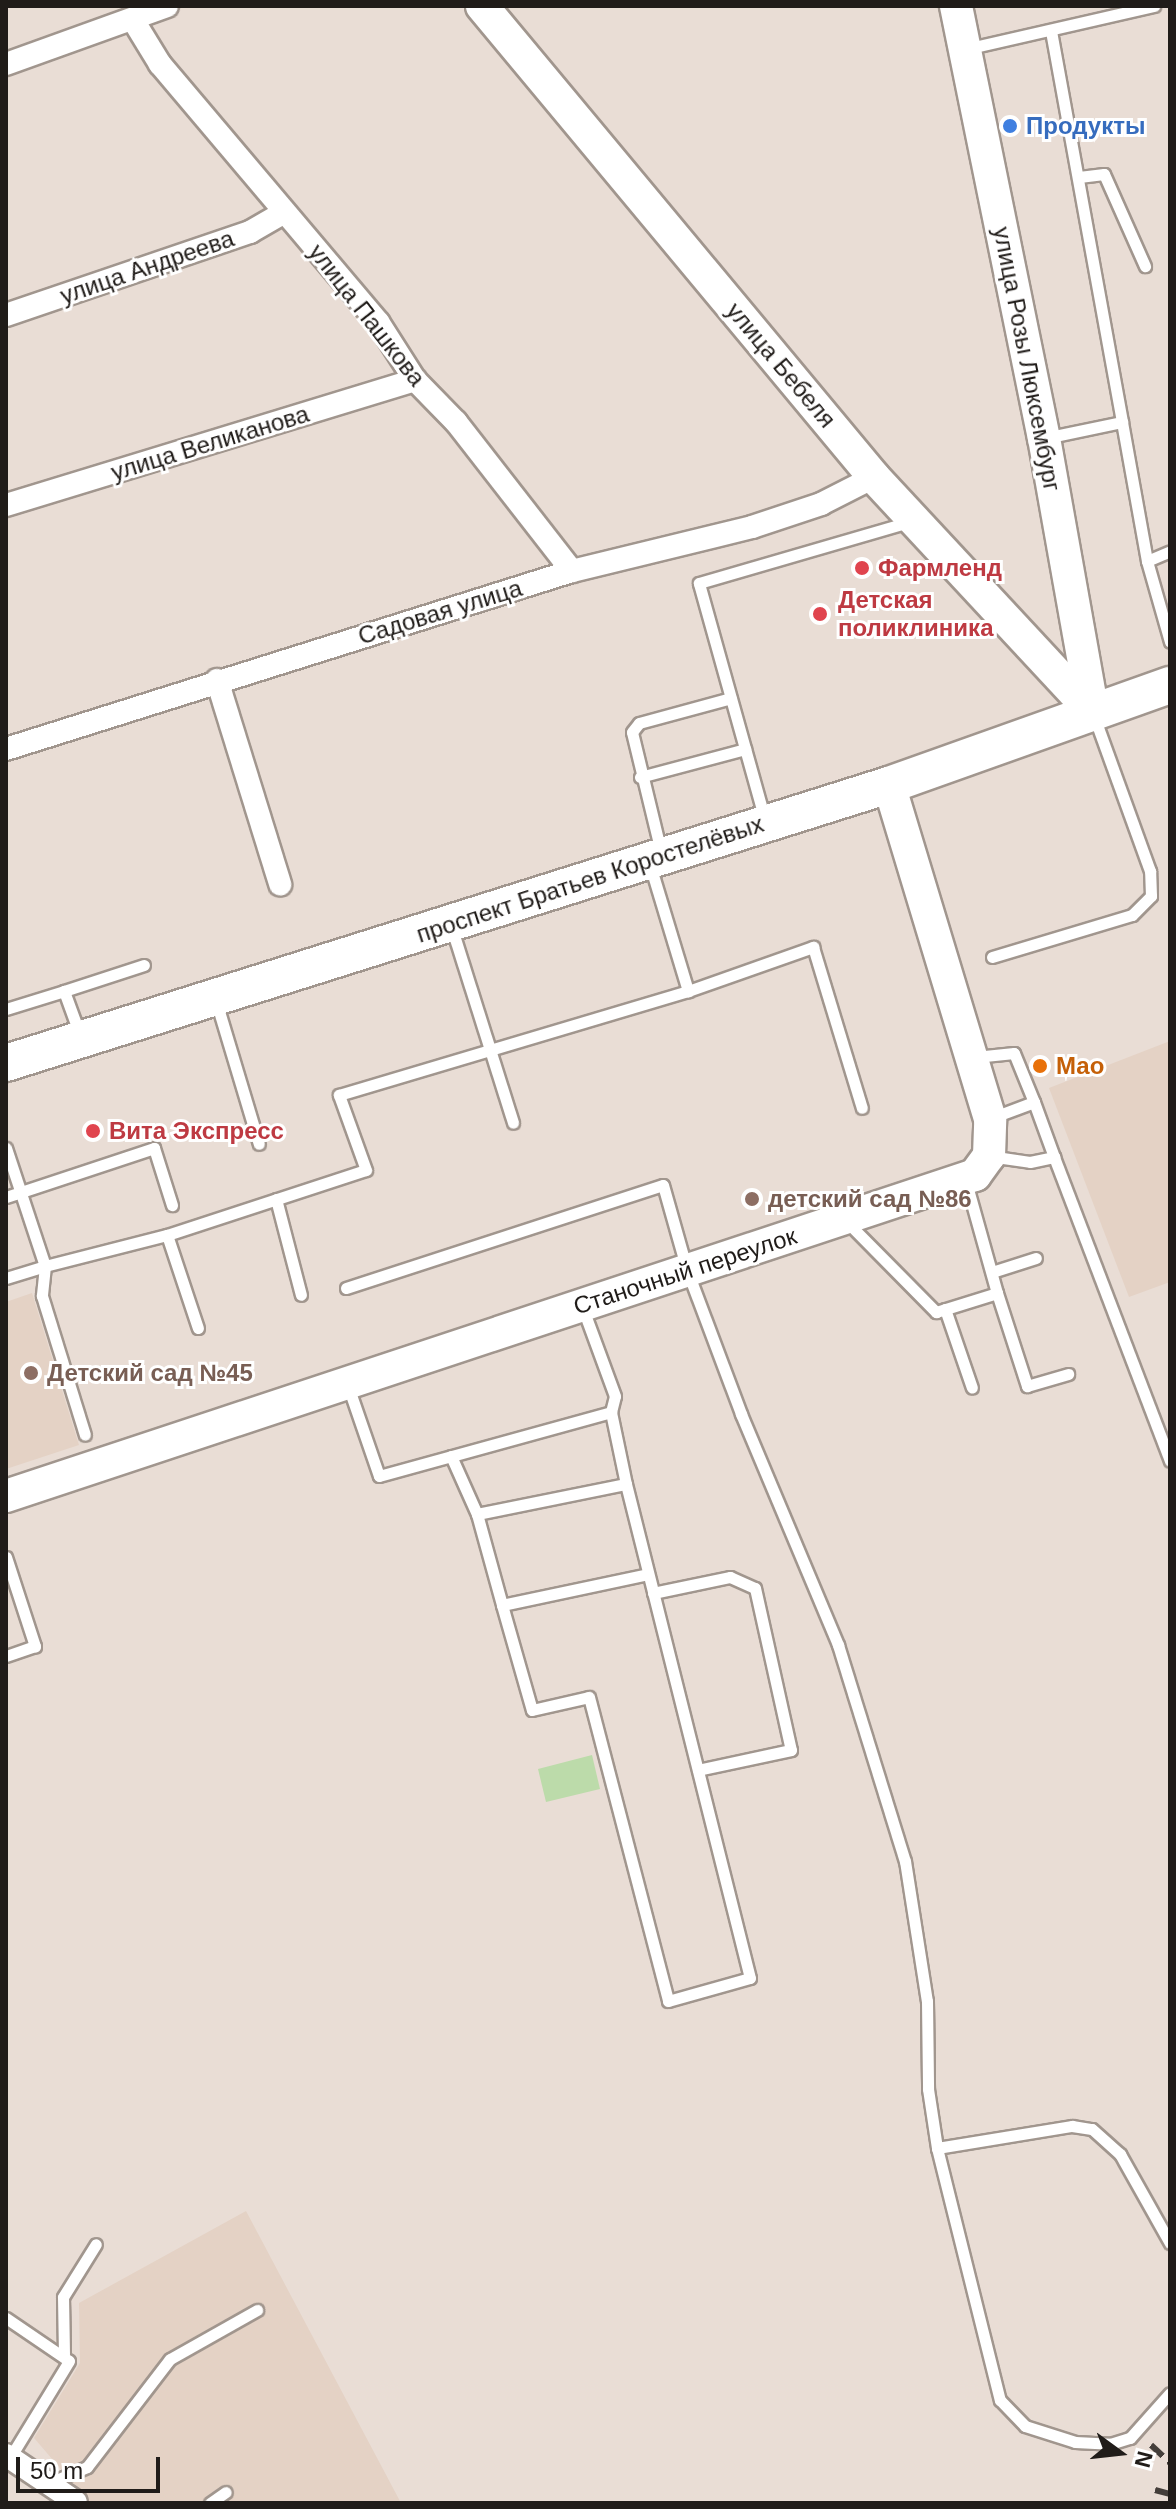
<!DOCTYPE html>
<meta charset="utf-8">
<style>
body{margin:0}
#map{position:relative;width:1176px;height:2509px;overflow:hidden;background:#e9ddd5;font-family:Helvetica,sans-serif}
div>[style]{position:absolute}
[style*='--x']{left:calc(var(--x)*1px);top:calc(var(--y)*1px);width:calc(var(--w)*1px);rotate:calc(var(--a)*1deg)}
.built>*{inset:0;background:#e4d2c5}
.green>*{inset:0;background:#bcdbaa}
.roads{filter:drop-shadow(2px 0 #a1968e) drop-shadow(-2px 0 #a1968e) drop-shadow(0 2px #a1968e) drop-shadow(0 -2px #a1968e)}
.lane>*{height:11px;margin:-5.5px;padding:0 5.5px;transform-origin:5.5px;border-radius:5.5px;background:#fff}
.street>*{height:22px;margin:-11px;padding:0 11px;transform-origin:11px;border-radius:11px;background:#fff}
.secondary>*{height:32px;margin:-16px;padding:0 16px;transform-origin:16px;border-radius:16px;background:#fff}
.primary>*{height:36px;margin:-18px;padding:0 18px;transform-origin:18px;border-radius:18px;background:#fff}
.rail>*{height:6px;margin-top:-3px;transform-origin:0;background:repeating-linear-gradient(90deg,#443e3a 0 16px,transparent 0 24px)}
.dots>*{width:22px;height:22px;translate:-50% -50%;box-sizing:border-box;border:4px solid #fff;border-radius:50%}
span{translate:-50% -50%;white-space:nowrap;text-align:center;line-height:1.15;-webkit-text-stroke:6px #fff;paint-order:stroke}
.shop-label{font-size:24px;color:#366cbe;font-weight:700}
.left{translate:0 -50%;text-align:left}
.street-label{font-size:24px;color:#201c19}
.health-label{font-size:24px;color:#be3a42;font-weight:700}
.food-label{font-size:24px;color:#c56008;font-weight:700}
.education-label{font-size:24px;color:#785e54;font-weight:700}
.frame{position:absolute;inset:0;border:8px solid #201c19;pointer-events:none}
.north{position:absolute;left:1080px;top:2413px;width:80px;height:80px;-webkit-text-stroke:6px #fff;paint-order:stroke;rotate:105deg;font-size:22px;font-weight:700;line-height:32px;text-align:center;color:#201c19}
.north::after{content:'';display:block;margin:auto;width:28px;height:36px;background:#201c19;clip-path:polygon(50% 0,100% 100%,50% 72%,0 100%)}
.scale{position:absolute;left:16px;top:2457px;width:144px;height:36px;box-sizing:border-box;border:4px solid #201c19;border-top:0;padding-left:10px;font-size:24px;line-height:28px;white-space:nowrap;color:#201c19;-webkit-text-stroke:6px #fff;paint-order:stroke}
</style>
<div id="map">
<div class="built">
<i style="clip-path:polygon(1170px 1041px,1170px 1282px,1129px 1297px,1049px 1088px)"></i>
<i style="clip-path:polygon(32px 1293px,79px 1445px,6px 1469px,6px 1302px)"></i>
<i style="clip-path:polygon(246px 2211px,401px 2503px,90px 2503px,34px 2438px,80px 2363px,79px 2303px)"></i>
</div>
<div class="green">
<i style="clip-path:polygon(592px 1755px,600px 1789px,546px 1802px,538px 1769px)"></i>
</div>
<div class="roads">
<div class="lane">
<i style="--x:1051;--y:31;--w:397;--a:79.7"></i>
<i style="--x:966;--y:49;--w:193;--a:-12.9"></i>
<i style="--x:1079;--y:177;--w:25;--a:-7"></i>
<i style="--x:1104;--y:174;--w:101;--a:66"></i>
<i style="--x:1045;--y:438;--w:79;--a:-11.7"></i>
<i style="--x:1122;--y:422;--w:141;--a:79.8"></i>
<i style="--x:1147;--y:561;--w:84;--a:74.1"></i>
<i style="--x:1147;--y:561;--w:25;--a:-23"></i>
<i style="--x:640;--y:777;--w:109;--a:-14.9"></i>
<i style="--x:765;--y:820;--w:246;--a:-105.6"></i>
<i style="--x:699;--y:583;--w:222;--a:-16.2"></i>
<i style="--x:661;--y:852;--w:123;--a:-103.6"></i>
<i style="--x:632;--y:732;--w:11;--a:-52"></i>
<i style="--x:639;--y:723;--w:95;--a:-15.2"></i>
<i style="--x:650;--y:865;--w:132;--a:73.2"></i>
<i style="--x:452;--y:929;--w:203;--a:72.5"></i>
<i style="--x:992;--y:957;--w:146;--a:-16.7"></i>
<i style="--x:1132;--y:915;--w:27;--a:-45"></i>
<i style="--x:1151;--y:896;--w:25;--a:-92"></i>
<i style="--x:1150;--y:871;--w:162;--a:-109.9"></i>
<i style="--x:216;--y:1001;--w:149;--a:73.3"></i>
<i style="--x:6;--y:1009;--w:61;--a:-17.2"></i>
<i style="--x:80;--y:1035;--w:47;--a:-110"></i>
<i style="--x:64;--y:991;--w:84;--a:-18"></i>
<i style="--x:975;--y:1057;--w:39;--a:-6"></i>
<i style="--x:1014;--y:1053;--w:53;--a:67.8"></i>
<i style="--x:1034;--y:1102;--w:46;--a:159.6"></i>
<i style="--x:1034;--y:1102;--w:59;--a:70"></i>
<i style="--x:6;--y:1148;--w:124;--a:71.7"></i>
<i style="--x:45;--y:1266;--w:126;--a:-14.3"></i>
<i style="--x:167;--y:1235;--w:209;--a:-18.1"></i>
<i style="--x:366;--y:1170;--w:80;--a:-109.8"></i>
<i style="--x:339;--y:1095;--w:364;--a:-16.6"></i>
<i style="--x:688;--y:991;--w:133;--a:-19.4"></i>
<i style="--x:813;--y:947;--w:168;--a:73.1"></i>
<i style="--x:989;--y:1156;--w:41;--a:8.3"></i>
<i style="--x:1030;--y:1162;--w:25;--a:-12"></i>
<i style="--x:1054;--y:1157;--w:325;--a:69.1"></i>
<i style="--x:6;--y:1197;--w:156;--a:-18.3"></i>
<i style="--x:154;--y:1148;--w:60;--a:72.5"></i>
<i style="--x:276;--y:1199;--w:99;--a:75.4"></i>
<i style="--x:847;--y:1222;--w:127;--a:45.3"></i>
<i style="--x:936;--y:1312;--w:64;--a:-17.3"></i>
<i style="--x:997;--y:1293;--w:115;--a:-105.6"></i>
<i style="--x:167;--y:1235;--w:98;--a:71.6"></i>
<i style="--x:992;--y:1272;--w:46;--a:-17.7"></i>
<i style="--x:6;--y:1278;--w:41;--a:-17.1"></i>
<i style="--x:45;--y:1266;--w:30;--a:96"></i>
<i style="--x:42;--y:1296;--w:145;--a:72.8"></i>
<i style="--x:346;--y:1288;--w:333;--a:-18"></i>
<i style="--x:663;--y:1185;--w:88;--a:74.2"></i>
<i style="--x:687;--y:1270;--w:154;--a:69.4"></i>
<i style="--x:741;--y:1414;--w:251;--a:67.2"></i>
<i style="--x:838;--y:1645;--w:226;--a:72.8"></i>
<i style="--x:905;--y:1861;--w:142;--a:81.1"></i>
<i style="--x:927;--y:2001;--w:88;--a:89.3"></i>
<i style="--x:928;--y:2089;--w:60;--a:81.3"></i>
<i style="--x:937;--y:2148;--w:137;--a:-9.3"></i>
<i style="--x:1072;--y:2126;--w:20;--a:9"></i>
<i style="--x:1092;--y:2129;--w:38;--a:42"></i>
<i style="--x:1120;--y:2154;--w:102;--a:60.7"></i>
<i style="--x:997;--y:1293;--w:98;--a:72.1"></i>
<i style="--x:1027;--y:1386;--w:43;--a:-16.3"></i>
<i style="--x:945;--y:1309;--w:83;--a:71.1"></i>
<i style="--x:348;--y:1386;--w:95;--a:71"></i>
<i style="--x:379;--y:1476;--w:241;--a:-15.4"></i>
<i style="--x:451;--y:1456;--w:64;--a:65.9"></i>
<i style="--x:477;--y:1514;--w:94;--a:74.6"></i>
<i style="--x:502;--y:1605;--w:149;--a:-12"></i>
<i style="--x:477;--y:1514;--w:152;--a:-11.4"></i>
<i style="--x:6;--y:1557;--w:94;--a:72"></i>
<i style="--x:35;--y:1646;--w:31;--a:161"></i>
<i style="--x:653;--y:1593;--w:79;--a:-11.7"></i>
<i style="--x:730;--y:1577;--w:27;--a:24"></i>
<i style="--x:755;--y:1588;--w:166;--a:77.5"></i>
<i style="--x:791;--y:1750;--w:95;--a:167.9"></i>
<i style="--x:502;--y:1605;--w:109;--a:74.1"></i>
<i style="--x:532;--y:1710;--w:58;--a:-12.8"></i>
<i style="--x:589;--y:1697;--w:314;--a:75.4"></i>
<i style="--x:668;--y:2001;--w:85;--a:-15.7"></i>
<i style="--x:750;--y:1978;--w:509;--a:-104.09"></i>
<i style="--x:626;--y:1484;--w:74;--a:-101.8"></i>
<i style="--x:611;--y:1412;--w:16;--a:-76"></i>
<i style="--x:615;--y:1396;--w:93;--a:-110.2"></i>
<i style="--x:937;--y:2148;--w:260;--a:76"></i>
<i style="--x:1000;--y:2400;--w:36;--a:46"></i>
<i style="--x:1025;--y:2426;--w:52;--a:17.7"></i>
<i style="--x:1075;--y:2442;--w:35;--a:3"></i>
<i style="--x:1110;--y:2444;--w:21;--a:-17"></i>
<i style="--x:1130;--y:2438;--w:60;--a:-48.4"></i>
<i style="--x:6;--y:2318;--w:76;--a:34.3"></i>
<i style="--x:69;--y:2361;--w:117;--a:121.4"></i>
<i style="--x:64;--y:2354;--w:57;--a:-91"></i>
<i style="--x:63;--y:2297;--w:62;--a:-58.1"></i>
<i style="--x:49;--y:2483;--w:41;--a:-22.8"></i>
<i style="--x:87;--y:2467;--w:136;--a:-52.5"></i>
<i style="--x:170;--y:2359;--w:100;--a:-29.4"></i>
<i style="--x:210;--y:2503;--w:19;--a:-35"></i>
</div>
<div class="street">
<i style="--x:133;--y:20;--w:52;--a:58.5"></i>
<i style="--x:160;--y:64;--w:338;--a:49.8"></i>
<i style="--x:378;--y:322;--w:69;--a:57.5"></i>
<i style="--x:415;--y:380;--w:59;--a:45.7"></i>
<i style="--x:456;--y:422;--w:189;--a:52.1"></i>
<i style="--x:6;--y:64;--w:171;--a:-19.8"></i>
<i style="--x:6;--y:315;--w:258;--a:-18.8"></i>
<i style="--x:250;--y:232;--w:39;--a:-30"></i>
<i style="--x:6;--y:505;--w:428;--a:-17"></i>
<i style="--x:217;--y:680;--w:214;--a:72.8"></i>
<i style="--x:6;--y:749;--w:593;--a:-17.46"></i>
<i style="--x:572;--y:571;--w:185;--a:-13.7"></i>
<i style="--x:752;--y:527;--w:73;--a:-18.4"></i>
<i style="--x:821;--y:504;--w:59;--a:-27"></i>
<i style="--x:6;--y:2455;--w:84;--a:33.9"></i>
</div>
<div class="secondary">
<i style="--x:482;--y:6;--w:613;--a:50.23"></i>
<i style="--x:874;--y:477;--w:322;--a:47.1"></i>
<i style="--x:956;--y:6;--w:441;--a:78.5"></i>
<i style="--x:1044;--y:438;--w:279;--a:79.9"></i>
<i style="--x:6;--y:1496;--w:1021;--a:-18.33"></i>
<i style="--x:975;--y:1175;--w:24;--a:-54"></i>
<i style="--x:989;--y:1156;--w:37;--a:-88"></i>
<i style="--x:990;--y:1119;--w:349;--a:-106.8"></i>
</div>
<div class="primary">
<i style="--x:6;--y:1063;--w:926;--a:-17.48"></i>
<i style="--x:889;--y:785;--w:298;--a:-19.6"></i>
</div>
</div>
<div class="rail">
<i style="--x:1151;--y:2445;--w:26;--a:43"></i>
<i style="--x:1155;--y:2490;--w:16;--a:15"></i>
</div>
<div class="dots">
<i style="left:1010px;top:126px;background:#3f7fe0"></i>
<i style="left:862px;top:568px;background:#e0444e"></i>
<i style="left:820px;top:614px;background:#e0444e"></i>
<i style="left:1040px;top:1066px;background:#e8710a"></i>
<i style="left:93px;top:1131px;background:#e0444e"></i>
<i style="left:752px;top:1199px;background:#8d6e63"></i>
<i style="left:31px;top:1373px;background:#8d6e63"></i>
</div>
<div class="shop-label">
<span class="left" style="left:1026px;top:126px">Продукты</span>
</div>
<div class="street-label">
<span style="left:147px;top:267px;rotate:-19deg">улица Андреева</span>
<span style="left:367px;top:315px;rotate:52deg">улица Пашкова</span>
<span style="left:1027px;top:359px;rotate:79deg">улица Розы Люксембург</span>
<span style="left:781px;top:365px;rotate:50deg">улица Бебеля</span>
<span style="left:210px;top:443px;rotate:-17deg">улица Великанова</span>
<span style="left:440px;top:612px;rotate:-17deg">Садовая улица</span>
<span style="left:590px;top:879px;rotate:-18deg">проспект Братьев Коростелёвых</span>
<span style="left:685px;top:1271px;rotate:-18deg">Станочный переулок</span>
</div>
<div class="health-label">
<span class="left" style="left:878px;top:568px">Фармленд</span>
<span class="left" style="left:838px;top:614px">Детская<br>поликлиника</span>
<span class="left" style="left:109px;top:1131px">Вита Экспресс</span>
</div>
<div class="food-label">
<span class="left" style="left:1056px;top:1066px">Мао</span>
</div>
<div class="education-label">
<span class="left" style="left:768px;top:1199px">детский сад №86</span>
<span class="left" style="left:47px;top:1373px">Детский сад №45</span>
</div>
<div class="frame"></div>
<div class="north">N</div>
<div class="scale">50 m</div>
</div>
